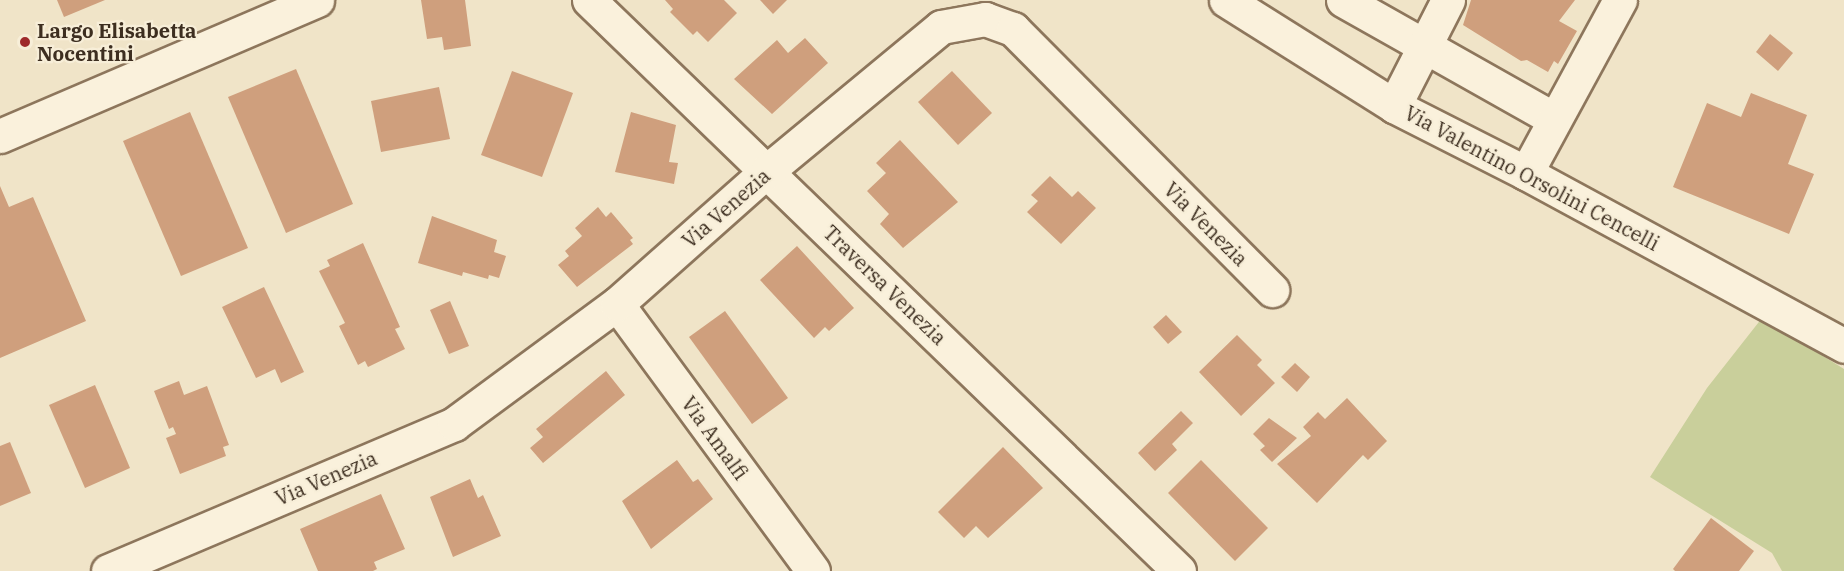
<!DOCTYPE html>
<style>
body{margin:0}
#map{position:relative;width:1844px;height:571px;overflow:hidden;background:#f0e4c8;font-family:"IBM Plex Serif",serif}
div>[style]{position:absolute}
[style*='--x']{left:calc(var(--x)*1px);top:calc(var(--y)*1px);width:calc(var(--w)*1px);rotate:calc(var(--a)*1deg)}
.green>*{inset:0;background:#c9cf9b}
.building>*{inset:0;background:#cf9f7d}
.roads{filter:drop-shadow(2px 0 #8d765c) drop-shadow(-2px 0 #8d765c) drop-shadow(0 2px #8d765c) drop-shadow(0 -2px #8d765c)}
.street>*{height:33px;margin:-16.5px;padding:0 16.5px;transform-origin:16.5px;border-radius:16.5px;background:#faf1dc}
.secondary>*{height:33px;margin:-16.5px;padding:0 16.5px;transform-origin:16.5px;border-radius:16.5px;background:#faf1dc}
.dots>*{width:16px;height:16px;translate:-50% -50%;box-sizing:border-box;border:3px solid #f7eed8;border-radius:50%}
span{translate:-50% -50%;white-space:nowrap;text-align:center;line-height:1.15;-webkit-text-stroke:4.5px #f7eed8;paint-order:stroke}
.poi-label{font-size:20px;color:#3d2e20;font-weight:700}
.left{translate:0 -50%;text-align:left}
.street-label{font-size:20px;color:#3d2e20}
</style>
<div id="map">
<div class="green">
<i style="clip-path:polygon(1762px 318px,1844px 369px,1844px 571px,1782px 571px,1772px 553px,1650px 477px,1707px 388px)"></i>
</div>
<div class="building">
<i style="clip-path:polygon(57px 0,105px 0,64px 17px)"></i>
<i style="clip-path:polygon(421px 0,465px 0,471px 46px,444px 50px,442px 37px,427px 39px)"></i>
<i style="clip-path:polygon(665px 0,724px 0,737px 13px,708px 42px,697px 31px,693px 35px,670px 12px,673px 9px)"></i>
<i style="clip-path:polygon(760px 0,787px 0,773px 14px)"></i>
<i style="clip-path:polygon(1471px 0,1575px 0,1559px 21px,1577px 31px,1558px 64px,1554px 61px,1548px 72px,1527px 60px,1521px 61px,1463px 25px)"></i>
<i style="clip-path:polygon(1770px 34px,1793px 53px,1778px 71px,1756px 52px)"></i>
<i style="clip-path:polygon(805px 38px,828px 63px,772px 114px,734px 79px,777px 40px,788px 53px)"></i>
<i style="clip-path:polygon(296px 69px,353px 204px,286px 233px,228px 97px)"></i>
<i style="clip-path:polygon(512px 71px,573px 93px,542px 177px,481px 155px)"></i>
<i style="clip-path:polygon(952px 71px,992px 113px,958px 145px,918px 102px)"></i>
<i style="clip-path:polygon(439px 87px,450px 139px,381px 152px,371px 101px)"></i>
<i style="clip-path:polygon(1751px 93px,1807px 115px,1788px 164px,1814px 174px,1789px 234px,1673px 187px,1707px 103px,1741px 117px)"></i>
<i style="clip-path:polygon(190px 112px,248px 248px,181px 276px,123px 141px)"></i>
<i style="clip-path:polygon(631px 112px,676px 125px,669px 162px,678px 163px,674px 184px,615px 172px)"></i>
<i style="clip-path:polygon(900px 140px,958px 202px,903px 248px,880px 224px,889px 214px,867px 191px,886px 173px,876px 163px)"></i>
<i style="clip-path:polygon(1050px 176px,1072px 197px,1078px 191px,1096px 208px,1061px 244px,1027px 212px,1038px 201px,1031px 195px)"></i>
<i style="clip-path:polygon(0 186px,9px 207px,33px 197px,86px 321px,0 358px)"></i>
<i style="clip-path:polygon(598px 207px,606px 217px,611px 212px,633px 238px,630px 240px,633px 244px,577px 287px,558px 265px,569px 256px,565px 251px,582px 236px,575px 228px)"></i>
<i style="clip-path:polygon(432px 216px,497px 240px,494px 252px,506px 256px,499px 278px,489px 275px,488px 279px,463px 272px,462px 276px,418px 263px)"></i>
<i style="clip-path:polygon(363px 243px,400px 327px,395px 329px,405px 349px,368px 367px,365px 361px,358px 365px,339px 326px,345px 323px,319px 271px,330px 266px,327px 260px)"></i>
<i style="clip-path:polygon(797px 246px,854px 308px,829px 331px,825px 327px,814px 338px,760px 280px)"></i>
<i style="clip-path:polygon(264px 287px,304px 372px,281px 383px,275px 369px,256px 378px,222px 307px)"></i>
<i style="clip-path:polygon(450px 301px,469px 346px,449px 354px,430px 310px)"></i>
<i style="clip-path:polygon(725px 311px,788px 398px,752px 424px,689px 337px)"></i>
<i style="clip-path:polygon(1166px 315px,1182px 332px,1168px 344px,1153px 327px)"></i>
<i style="clip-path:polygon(1237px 335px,1262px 360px,1257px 365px,1275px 383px,1241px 416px,1199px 372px)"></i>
<i style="clip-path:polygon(1295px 363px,1310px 377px,1297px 392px,1281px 377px)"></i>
<i style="clip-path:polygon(606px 371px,625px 395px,543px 463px,530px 448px,543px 437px,536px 429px)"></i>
<i style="clip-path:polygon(179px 381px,184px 395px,207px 386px,229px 445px,223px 447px,226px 456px,180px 474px,166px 438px,176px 434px,173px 427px,169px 429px,154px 391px)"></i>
<i style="clip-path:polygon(95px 385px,130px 468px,85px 488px,49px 405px)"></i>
<i style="clip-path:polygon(1347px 398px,1387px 441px,1368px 460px,1363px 455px,1317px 503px,1277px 464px,1311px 436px,1303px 427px,1318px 412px,1325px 419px)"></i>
<i style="clip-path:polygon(1181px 411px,1193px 423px,1172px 444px,1177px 450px,1155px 471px,1138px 453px)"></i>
<i style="clip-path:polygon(1269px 418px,1297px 438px,1272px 462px,1260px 450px,1265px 446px,1253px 434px)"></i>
<i style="clip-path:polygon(10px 442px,31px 493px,0 506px,0 446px)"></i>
<i style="clip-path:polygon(1003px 447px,1043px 488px,988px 538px,976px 526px,964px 538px,938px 512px)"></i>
<i style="clip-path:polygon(677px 460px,693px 482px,698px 479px,713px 499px,651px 549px,622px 501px)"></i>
<i style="clip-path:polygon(1201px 460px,1268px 528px,1235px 561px,1168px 493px)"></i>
<i style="clip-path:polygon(470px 479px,478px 498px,483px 495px,501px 536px,453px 557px,430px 497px)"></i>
<i style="clip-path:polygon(381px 494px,405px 549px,374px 562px,377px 569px,373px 571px,318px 571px,300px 529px)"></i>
<i style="clip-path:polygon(1711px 518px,1754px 551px,1739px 571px,1675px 571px,1673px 569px)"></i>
</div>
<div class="roads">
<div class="street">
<i style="--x:589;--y:0;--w:821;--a:44.06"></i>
<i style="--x:1226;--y:0;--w:199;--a:32.2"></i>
<i style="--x:1394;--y:106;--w:148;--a:26.9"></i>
<i style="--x:1526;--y:173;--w:362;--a:28.5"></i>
<i style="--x:1343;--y:0;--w:242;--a:29.4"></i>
<i style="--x:1394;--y:106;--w:119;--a:-63"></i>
<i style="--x:1526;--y:173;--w:197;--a:-61.5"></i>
<i style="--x:617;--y:304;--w:331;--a:53.7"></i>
<i style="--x:108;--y:571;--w:376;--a:-23"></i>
<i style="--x:454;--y:424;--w:202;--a:-36.4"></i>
<i style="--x:617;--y:304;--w:200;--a:-41.6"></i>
<i style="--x:767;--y:171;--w:226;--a:-39.6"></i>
<i style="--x:941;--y:27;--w:45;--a:-10.3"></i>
<i style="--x:985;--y:19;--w:30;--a:20"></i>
<i style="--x:1013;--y:29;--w:368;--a:45.2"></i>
</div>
<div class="secondary">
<i style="--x:0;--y:136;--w:345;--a:-23.2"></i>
</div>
</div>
<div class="dots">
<i style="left:25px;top:42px;background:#9e2a2b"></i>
</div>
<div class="poi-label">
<span class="left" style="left:37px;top:42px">Largo Elisabetta<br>Nocentini</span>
</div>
<div class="street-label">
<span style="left:1532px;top:178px;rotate:28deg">Via Valentino Orsolini Cencelli</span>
<span style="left:726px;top:208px;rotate:-41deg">Via Venezia</span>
<span style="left:1206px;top:224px;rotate:45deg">Via Venezia</span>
<span style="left:885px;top:285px;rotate:44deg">Traversa Venezia</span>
<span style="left:715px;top:438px;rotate:54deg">Via Amalfi</span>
<span style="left:326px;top:478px;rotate:-23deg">Via Venezia</span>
</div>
</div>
